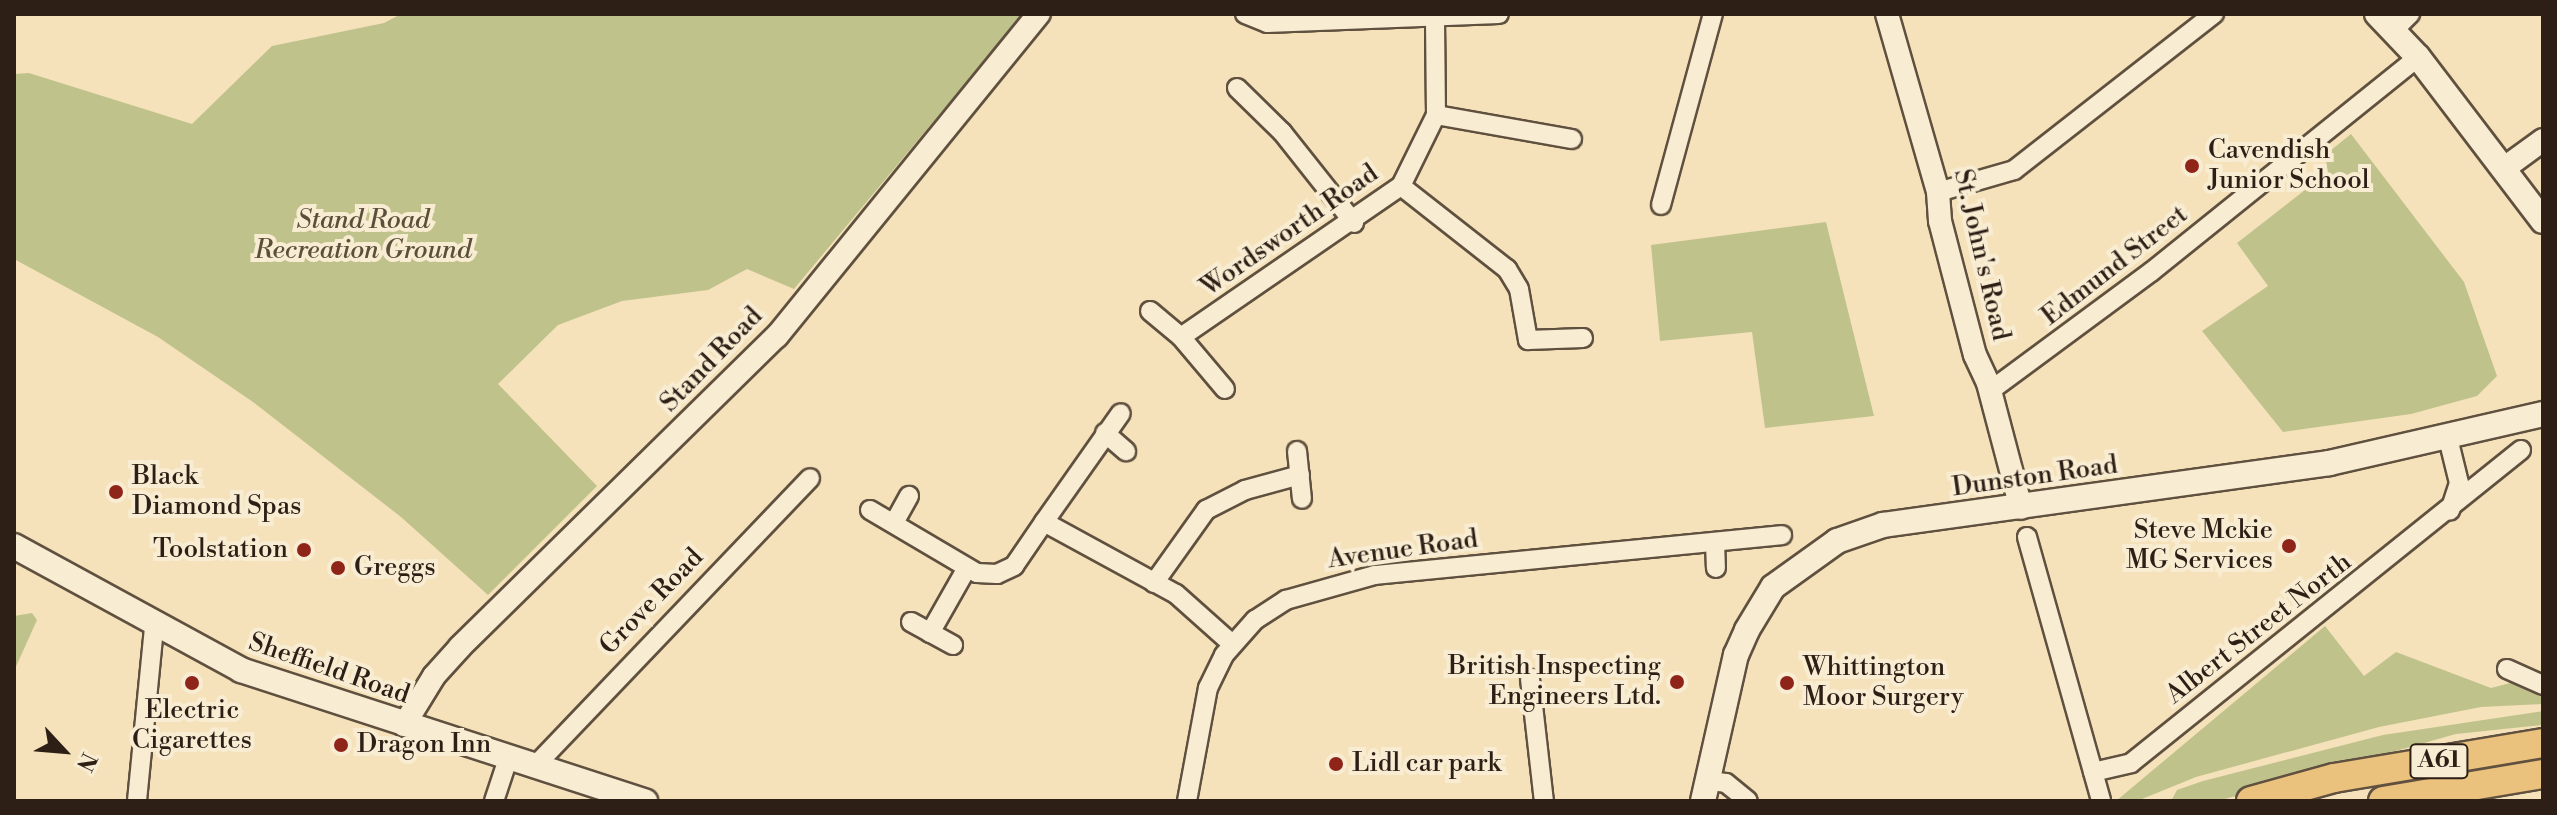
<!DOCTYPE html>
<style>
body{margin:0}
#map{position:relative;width:2557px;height:815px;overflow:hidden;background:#f5e2ba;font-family:"Libre Bodoni",serif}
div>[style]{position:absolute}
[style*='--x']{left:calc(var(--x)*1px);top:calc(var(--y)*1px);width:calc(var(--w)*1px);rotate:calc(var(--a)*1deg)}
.green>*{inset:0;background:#c0c28c}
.roads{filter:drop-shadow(2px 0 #60503f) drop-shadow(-2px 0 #60503f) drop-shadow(0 2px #60503f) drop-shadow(0 -2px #60503f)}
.minor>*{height:18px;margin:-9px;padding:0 9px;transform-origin:9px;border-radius:9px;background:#f8ecd2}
.tertiary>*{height:22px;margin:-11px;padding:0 11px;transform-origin:11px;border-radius:11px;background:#f8ecd2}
.secondary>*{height:24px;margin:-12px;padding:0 12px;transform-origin:12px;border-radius:12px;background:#f8ecd2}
.trunk>*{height:28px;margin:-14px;padding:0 14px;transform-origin:14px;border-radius:14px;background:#eac17d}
.dots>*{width:22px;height:22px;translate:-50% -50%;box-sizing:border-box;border:4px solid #f8ecd2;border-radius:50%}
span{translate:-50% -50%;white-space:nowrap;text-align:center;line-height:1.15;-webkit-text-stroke:8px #f8ecd2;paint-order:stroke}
.shield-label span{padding:2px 6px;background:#f8ecd2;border:2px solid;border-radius:6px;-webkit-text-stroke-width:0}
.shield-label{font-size:24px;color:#2e1f16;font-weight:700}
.poi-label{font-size:26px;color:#2e1f16}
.left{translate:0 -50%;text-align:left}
.right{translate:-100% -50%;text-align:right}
.park-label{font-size:26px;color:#5a5039;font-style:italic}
.street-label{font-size:26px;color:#2e1f16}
.frame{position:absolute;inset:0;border:16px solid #2e1f16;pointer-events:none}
.north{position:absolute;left:24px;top:711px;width:80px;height:80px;-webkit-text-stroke:6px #f8ecd2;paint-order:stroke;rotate:116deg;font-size:22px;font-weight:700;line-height:32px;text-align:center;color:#2e1f16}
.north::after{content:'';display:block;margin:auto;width:28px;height:36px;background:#2e1f16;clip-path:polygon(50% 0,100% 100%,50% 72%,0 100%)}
</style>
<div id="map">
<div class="green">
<i style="clip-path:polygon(401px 14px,1023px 14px,794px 289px,747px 269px,708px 290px,622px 301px,558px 325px,498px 384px,597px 486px,488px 595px,401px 517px,253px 402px,158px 337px,14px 259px,14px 74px,29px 73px,192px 124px,272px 46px,384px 23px)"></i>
<i style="clip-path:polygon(2351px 134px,2464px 282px,2497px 376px,2477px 396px,2411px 414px,2283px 432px,2202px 331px,2268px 286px,2237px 243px,2328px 172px,2325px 155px)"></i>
<i style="clip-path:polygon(1826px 222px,1874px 416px,1765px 428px,1752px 332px,1660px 341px,1651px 245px)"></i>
<i style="clip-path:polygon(32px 613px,37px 620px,14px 671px,14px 616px)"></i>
<i style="clip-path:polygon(2325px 626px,2364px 676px,2396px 652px,2491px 688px,2514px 682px,2543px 692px,2543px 704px,2481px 707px,2379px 727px,2196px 777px,2137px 801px,2116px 801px)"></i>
<i style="clip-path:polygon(2543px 711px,2543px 725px,2456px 734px,2218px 801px,2171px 801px,2177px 790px,2203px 781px,2383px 735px)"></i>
</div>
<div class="roads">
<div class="minor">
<i style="--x:1245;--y:14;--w:24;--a:22"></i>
<i style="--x:1267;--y:23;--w:232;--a:-2.2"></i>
<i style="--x:2394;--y:30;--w:23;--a:-45"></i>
<i style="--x:1237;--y:88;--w:63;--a:44.4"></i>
<i style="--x:1282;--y:132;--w:116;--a:51.6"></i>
<i style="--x:1436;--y:115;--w:138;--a:10"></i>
<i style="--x:1401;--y:186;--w:135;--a:38.1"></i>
<i style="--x:1507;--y:269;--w:23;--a:59"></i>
<i style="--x:1519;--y:289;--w:52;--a:80"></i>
<i style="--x:1528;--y:340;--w:55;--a:-2.1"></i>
<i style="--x:1938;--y:192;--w:79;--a:-16.1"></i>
<i style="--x:2014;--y:170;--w:254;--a:-38"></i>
<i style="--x:1661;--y:205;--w:198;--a:-74.8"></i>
<i style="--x:1150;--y:311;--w:40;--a:40"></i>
<i style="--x:1181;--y:337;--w:267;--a:-34.5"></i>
<i style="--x:1401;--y:186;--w:79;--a:-63.8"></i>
<i style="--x:1436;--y:115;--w:98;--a:-90.6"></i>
<i style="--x:1181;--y:337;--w:68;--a:49.8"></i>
<i style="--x:1990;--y:391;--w:200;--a:-36.5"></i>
<i style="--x:2151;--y:272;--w:343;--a:-38.8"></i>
<i style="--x:1105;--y:433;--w:28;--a:41"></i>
<i style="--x:2447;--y:434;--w:50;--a:76.2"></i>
<i style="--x:2459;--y:483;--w:29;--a:108"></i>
<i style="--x:1297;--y:451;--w:48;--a:84.1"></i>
<i style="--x:870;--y:510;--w:124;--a:30.5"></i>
<i style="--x:977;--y:573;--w:20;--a:3"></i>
<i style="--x:997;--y:574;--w:19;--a:-25"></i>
<i style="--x:1014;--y:566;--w:53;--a:-55.7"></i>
<i style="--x:1044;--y:522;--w:150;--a:28.6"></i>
<i style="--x:1176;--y:594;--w:74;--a:41.7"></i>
<i style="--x:1044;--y:522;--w:133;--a:-54.8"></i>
<i style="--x:894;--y:523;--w:31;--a:-61"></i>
<i style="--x:2027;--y:537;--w:274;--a:74.3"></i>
<i style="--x:1715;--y:542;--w:26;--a:88"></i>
<i style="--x:1154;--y:583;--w:90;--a:-54.5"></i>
<i style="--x:1206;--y:510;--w:44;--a:-27.1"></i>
<i style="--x:1245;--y:490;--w:57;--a:-15.3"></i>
<i style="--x:911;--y:622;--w:48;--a:28.7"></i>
<i style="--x:930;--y:633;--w:75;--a:-60.4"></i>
<i style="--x:2507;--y:669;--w:39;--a:24"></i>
<i style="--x:1530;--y:679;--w:123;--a:83.5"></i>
<i style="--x:535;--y:766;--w:398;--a:-46.3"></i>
<i style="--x:2093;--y:772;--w:39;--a:-13"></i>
<i style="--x:2131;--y:763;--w:500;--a:-38.75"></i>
<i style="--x:1708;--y:781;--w:18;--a:6"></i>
<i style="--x:1726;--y:783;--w:28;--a:39"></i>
<i style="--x:137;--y:801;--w:175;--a:-84.4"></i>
<i style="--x:494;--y:801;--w:44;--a:-71.6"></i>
<i style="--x:1187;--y:801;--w:115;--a:-79.5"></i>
<i style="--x:1208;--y:688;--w:37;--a:-64"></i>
<i style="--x:1224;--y:655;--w:47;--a:-48.5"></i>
<i style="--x:1255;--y:620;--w:37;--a:-33"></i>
<i style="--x:1286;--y:600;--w:92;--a:-15.7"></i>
<i style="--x:1375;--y:575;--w:409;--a:-5.6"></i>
</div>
<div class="tertiary">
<i style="--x:1887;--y:14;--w:185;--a:74"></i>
<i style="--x:1938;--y:192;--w:29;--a:86"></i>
<i style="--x:1940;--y:221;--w:138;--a:75.4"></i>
<i style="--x:1975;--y:355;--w:31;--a:65"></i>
<i style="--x:1988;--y:383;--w:129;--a:75.2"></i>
<i style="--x:2506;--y:167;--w:46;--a:-36.1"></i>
<i style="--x:404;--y:725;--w:57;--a:-58.5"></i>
<i style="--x:434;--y:676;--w:39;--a:-48"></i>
<i style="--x:460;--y:647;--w:444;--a:-44.5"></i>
<i style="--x:777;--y:336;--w:415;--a:-50.9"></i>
</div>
<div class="secondary">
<i style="--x:2377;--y:14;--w:59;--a:46.4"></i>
<i style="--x:2418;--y:57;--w:206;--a:52.7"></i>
<i style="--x:14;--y:546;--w:259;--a:28.6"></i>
<i style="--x:241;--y:670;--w:425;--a:18"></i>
<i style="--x:1703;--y:801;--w:150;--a:-77.3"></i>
<i style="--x:1736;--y:655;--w:27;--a:-66"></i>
<i style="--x:1747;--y:630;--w:50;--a:-58.8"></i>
<i style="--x:1773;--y:587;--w:79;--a:-35.7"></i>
<i style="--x:1837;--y:541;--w:49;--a:-19.2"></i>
<i style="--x:1883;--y:525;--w:450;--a:-7.9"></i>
<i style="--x:2329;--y:463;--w:220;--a:-12.9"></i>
</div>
<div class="trunk">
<i style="--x:2251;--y:801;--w:86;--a:-15.5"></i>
<i style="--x:2334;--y:778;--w:212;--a:-9.5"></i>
<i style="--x:2383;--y:801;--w:162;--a:-9.6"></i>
</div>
</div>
<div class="dots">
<i style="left:2192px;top:166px;background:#8f2418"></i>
<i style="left:116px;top:492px;background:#8f2418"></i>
<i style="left:2289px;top:546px;background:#8f2418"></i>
<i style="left:304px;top:550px;background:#8f2418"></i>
<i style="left:338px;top:568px;background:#8f2418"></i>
<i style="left:1677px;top:682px;background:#8f2418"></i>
<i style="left:192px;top:683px;background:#8f2418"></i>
<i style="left:1787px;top:683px;background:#8f2418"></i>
<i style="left:341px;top:745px;background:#8f2418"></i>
<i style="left:1336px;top:764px;background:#8f2418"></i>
</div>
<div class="shield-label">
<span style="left:2439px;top:761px">A61</span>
</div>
<div class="poi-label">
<span class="left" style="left:2208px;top:166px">Cavendish<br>Junior School</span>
<span class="left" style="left:132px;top:492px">Black<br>Diamond Spas</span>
<span class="right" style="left:2273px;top:546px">Steve Mckie<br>MG Services</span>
<span class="right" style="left:288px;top:550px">Toolstation</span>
<span class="left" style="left:354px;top:568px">Greggs</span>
<span class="right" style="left:1661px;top:682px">British Inspecting<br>Engineers Ltd.</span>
<span class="left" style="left:1803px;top:683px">Whittington<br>Moor Surgery</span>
<span style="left:192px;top:726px">Electric<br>Cigarettes</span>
<span class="left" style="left:357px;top:745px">Dragon Inn</span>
<span class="left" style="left:1352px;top:764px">Lidl car park</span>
</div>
<div class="park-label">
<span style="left:363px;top:236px">Stand Road<br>Recreation Ground</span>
</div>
<div class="street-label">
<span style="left:1290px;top:231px;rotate:-35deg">Wordsworth Road</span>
<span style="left:1981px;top:255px;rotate:77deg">St. John's Road</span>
<span style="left:2115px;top:266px;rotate:-38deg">Edmund Street</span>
<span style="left:712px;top:360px;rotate:-46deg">Stand Road</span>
<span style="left:2035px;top:477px;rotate:-8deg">Dunston Road</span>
<span style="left:1403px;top:550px;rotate:-8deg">Avenue Road</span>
<span style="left:652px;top:602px;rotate:-46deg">Grove Road</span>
<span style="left:2259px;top:629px;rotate:-38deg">Albert Street North</span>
<span style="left:329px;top:669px;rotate:19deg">Sheffield Road</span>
</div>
<div class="frame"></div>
<div class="north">N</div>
</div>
